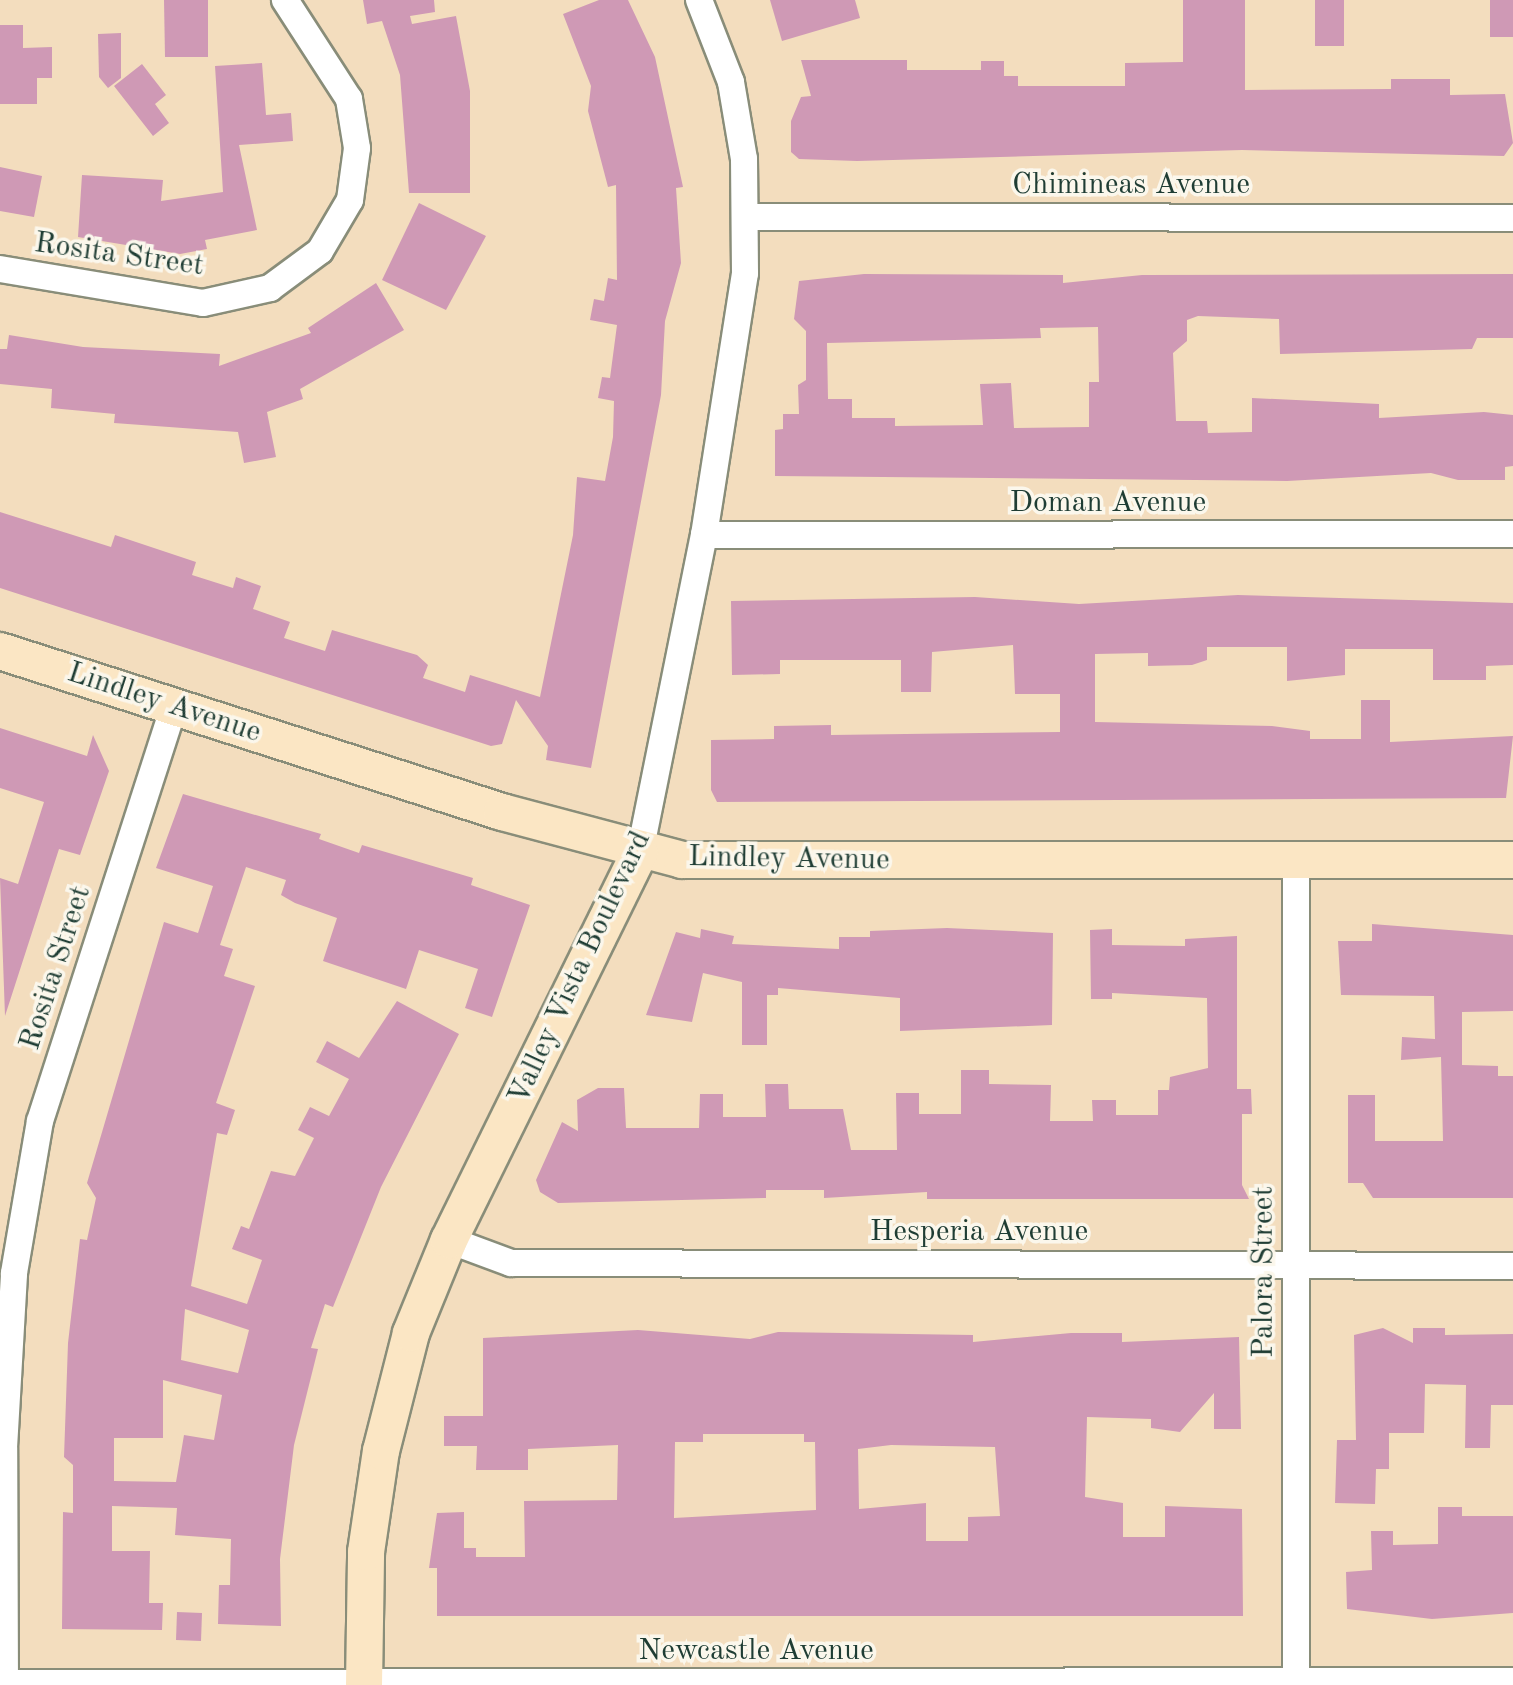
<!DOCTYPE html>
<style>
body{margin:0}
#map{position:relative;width:1513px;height:1685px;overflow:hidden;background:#f3ddbe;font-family:"Old Standard TT",serif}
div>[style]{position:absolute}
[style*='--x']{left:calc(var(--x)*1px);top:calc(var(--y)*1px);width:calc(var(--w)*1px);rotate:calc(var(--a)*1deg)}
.building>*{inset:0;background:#cf99b5}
.roads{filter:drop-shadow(2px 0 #898d79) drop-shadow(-2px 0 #898d79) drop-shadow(0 2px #898d79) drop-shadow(0 -2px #898d79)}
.street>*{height:26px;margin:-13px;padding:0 13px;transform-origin:13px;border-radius:13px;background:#fff}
.secondary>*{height:36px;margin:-18px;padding:0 18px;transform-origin:18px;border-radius:18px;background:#fbe6c4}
span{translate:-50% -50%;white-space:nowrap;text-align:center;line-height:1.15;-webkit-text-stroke:7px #fbf7ec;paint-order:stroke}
.street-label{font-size:30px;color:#1f3d34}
</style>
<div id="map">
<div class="building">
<i style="clip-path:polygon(164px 0,208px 0,208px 57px,165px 57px)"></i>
<i style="clip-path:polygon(363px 0,434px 0,435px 12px,410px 16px,412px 24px,456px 16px,470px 91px,470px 193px,409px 193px,400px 75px,382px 21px,367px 24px)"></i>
<i style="clip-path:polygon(599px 0,628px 0,655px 57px,683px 187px,676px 188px,681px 263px,665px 321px,661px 395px,591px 768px,546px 760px,548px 746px,516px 700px,502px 744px,491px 746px,0 588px,0 512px,111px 547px,115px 535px,196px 562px,192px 575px,233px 588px,236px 577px,261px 586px,253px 609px,290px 622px,284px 638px,325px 651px,332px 630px,417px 655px,428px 665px,423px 678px,465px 692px,470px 675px,540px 697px,573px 535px,577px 477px,605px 481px,613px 437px,614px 401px,598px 398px,602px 377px,610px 378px,617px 325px,590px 320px,594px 299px,604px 301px,608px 278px,617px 280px,616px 185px,608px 187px,588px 111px,591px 86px,563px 14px)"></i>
<i style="clip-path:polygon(770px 0,855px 0,860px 18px,782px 41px)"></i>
<i style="clip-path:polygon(1183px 0,1245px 0,1245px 90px,1391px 89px,1391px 79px,1450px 79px,1450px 95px,1505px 94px,1513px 143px,1504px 156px,1242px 150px,857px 161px,799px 159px,791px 152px,791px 121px,801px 97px,811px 96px,801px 60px,907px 60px,907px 70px,981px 70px,981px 61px,1004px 61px,1004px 76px,1018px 76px,1018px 86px,1125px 86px,1125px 63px,1183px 62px)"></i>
<i style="clip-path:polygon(1315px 0,1344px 0,1344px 46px,1315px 46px)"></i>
<i style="clip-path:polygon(1490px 0,1513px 0,1513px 37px,1490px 37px)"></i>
<i style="clip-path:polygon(0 25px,23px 25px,23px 48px,52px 47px,52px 78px,37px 78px,37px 104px,0 104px)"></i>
<i style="clip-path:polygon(121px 33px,121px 78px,108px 88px,99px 77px,98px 34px)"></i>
<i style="clip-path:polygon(262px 63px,266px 115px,291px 113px,293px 141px,239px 145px,257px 230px,205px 240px,207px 249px,180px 254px,78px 237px,82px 175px,163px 180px,161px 201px,223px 192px,215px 66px)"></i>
<i style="clip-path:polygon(142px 64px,166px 95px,155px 104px,169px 123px,153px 136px,114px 86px)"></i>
<i style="clip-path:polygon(0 167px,42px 176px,34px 217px,0 211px)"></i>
<i style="clip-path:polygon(419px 203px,486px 236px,446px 310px,382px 280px)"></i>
<i style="clip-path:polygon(evenodd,864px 274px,1063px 275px,1063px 283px,1142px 275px,1513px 274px,1513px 338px,1477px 338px,1472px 349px,1280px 354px,1279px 319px,1198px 316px,1187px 320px,1187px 341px,1173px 353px,1176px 421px,1207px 421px,1208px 433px,1252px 432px,1252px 398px,1379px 404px,1379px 418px,1484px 412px,1513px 415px,1513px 466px,1505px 467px,1505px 480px,1458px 480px,1431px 473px,1287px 481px,775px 476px,775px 430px,783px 429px,783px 414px,799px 414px,798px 385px,806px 380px,806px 331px,794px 319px,799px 281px,864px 274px,1098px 327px,1099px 382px,1089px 382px,1089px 427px,1014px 428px,1011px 383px,980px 384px,983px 425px,895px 426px,895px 418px,852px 418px,852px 399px,828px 399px,827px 343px,1041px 338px,1040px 328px,1098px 327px)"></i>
<i style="clip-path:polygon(376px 283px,404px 330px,300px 389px,303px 399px,267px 412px,276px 457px,244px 463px,238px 432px,114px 423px,115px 414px,51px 408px,52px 389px,0 384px,0 349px,7px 349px,9px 335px,83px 347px,220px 354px,219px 366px,311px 333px,308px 328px)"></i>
<i style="clip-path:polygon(1238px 595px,1513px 603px,1513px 665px,1486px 666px,1486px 680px,1433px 680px,1433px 649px,1345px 649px,1345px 675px,1287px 681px,1287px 647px,1207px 647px,1207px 660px,1192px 665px,1148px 666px,1148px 653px,1095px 654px,1095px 722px,1272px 726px,1310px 731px,1310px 739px,1361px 739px,1361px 700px,1390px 700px,1390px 742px,1513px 736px,1506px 798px,717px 802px,711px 790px,711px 740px,774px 739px,774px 726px,831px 725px,831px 735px,1060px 732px,1060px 694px,1015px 694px,1013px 645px,932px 652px,931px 692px,901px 692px,901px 660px,780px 660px,780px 674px,732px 675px,731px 601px,975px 597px,1079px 604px)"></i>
<i style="clip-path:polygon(0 728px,87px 756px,93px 735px,109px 771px,80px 855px,59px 849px,5px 1016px,0 878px,18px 884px,44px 802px,0 788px)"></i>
<i style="clip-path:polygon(evenodd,183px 794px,321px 834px,319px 839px,359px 853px,362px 845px,473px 878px,471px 885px,530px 905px,492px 1017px,465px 1008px,478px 969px,419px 950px,406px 989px,323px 961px,337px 918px,295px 903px,281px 895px,286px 880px,246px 867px,220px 945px,233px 949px,224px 976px,255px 986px,216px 1103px,235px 1110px,227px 1135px,217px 1133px,191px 1286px,247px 1304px,262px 1260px,232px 1249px,241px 1226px,249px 1229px,271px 1171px,295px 1176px,314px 1138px,298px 1130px,310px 1107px,329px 1116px,349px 1079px,316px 1062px,327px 1041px,359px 1058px,397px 1001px,459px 1034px,381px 1187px,333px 1307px,325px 1304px,311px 1348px,318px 1349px,294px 1445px,280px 1559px,281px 1626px,218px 1624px,219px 1585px,230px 1585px,231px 1539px,175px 1535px,177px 1508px,112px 1506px,112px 1551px,150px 1551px,149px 1603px,163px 1603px,162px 1630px,62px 1629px,63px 1512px,73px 1513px,73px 1465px,64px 1457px,68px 1343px,80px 1239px,87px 1240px,96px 1198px,87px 1183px,164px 922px,198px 933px,213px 886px,156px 868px,183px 794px,185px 1309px,249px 1330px,238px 1373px,181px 1360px,185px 1309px,183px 794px,163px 1380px,222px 1395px,214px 1440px,184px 1435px,176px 1482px,114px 1481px,114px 1438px,163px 1438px,163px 1380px)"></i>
<i style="clip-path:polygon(1372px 924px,1513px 935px,1513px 1011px,1462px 1012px,1462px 1065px,1498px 1066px,1498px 1076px,1513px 1076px,1513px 1198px,1373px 1198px,1363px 1183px,1348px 1183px,1348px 1095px,1375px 1095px,1375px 1141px,1443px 1141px,1441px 1057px,1401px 1060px,1402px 1037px,1435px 1039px,1434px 996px,1341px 995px,1338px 941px,1372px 941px)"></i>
<i style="clip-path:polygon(947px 928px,1053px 933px,1052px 1025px,900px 1031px,900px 998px,778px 988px,778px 995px,767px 995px,767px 1045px,742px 1045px,742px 982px,703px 973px,692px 1022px,646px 1015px,676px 932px,700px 938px,701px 929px,734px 936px,732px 944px,839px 949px,839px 937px,870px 937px,870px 931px)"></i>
<i style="clip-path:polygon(1112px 929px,1112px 945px,1185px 946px,1185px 939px,1237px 936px,1237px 1089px,1251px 1089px,1252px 1114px,1242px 1114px,1242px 1185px,1249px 1199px,927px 1199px,927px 1192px,824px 1198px,824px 1190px,766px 1190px,766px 1198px,558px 1203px,540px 1192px,536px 1180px,562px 1122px,578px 1131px,577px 1100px,598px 1088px,624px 1088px,626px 1128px,699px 1128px,700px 1094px,723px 1094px,723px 1117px,766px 1117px,765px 1084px,788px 1084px,789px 1109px,843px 1109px,851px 1150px,897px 1150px,896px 1093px,919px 1093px,919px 1114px,961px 1114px,961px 1070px,989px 1070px,989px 1084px,1051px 1085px,1050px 1121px,1093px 1121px,1092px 1100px,1116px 1100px,1116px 1115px,1158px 1115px,1158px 1090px,1169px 1090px,1170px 1077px,1208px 1068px,1207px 998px,1112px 993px,1112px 999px,1091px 999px,1090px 930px)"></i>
<i style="clip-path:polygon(1383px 1328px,1413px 1343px,1413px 1328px,1445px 1328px,1445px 1335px,1513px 1334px,1513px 1405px,1491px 1405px,1490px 1448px,1465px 1448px,1466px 1385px,1425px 1384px,1424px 1433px,1389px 1433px,1389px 1469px,1376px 1469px,1375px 1504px,1335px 1503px,1337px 1440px,1356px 1440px,1354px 1335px)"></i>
<i style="clip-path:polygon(evenodd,638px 1330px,750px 1339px,778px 1332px,973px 1335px,973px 1342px,1071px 1333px,1122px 1333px,1122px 1342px,1239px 1337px,1241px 1429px,1214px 1429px,1214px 1393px,1180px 1432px,1151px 1428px,1151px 1419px,1087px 1417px,1085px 1497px,1123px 1503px,1123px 1537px,1165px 1537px,1165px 1506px,1242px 1509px,1243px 1616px,437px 1616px,437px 1568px,429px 1568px,437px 1513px,464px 1512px,464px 1548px,476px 1548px,476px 1557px,525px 1557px,524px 1501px,617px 1500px,618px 1445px,528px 1449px,528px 1470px,476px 1470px,477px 1446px,444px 1446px,444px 1416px,483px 1416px,483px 1338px,638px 1330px,703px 1434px,804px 1434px,804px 1442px,815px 1442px,816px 1510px,674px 1518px,675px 1442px,703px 1442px,703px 1434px,638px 1330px,891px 1445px,995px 1447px,1000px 1516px,968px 1517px,968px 1541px,926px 1541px,926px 1503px,859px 1509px,858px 1449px,891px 1445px)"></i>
<i style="clip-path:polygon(1438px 1507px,1462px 1507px,1462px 1516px,1513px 1516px,1513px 1613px,1432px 1619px,1347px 1609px,1346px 1572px,1372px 1570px,1371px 1531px,1393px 1531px,1393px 1545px,1438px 1544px)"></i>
<i style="clip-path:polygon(177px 1612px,202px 1613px,201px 1641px,176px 1640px)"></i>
</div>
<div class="roads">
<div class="street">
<i style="--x:748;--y:217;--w:765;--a:0.07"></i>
<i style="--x:0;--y:269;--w:206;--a:9.5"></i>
<i style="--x:203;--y:303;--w:69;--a:-12.6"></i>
<i style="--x:270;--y:288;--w:62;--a:-36.5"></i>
<i style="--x:320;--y:251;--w:59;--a:-59.5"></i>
<i style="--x:350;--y:200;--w:52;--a:-82.3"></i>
<i style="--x:357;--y:148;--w:50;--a:-99.3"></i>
<i style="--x:349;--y:99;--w:118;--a:-122.9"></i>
<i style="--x:704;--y:535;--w:809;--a:-0.07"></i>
<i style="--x:640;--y:852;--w:323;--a:-78.6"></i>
<i style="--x:704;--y:535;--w:265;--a:-81.1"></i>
<i style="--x:745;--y:273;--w:114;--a:-90.5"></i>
<i style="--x:744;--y:159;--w:78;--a:-99.6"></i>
<i style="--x:731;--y:82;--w:88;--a:-111.3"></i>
<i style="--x:1296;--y:860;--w:825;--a:90"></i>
<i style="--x:449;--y:1240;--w:66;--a:20.4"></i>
<i style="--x:511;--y:1263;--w:1002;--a:0.17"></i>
<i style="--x:0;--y:1683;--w:1513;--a:-0.08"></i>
<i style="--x:5;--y:1685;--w:237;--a:-90.2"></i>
<i style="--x:4;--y:1448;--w:175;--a:-86.7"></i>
<i style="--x:14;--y:1273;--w:154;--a:-80.3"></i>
<i style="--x:40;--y:1121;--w:435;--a:-72.1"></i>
</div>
<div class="secondary">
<i style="--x:0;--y:651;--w:527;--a:17.78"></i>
<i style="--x:502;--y:812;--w:186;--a:14.9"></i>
<i style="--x:682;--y:860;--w:831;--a:0"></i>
<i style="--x:364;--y:1685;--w:133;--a:-89.1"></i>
<i style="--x:366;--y:1552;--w:102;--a:-81.6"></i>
<i style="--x:381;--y:1451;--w:122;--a:-75.7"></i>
<i style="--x:411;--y:1333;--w:100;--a:-67.8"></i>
<i style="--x:449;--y:1240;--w:432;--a:-63.8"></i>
</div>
</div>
<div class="street-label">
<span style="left:1131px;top:185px">Chimineas Avenue</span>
<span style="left:119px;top:255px;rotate:8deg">Rosita Street</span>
<span style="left:1108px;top:503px">Doman Avenue</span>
<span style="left:164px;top:703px;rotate:18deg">Lindley Avenue</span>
<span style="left:789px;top:859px;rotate:1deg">Lindley Avenue</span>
<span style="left:56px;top:968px;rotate:-72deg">Rosita Street</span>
<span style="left:580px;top:968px;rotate:-65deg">Valley Vista Boulevard</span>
<span style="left:979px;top:1232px">Hesperia Avenue</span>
<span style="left:1264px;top:1272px;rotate:-90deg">Palora Street</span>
<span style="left:756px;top:1651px">Newcastle Avenue</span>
</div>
</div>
